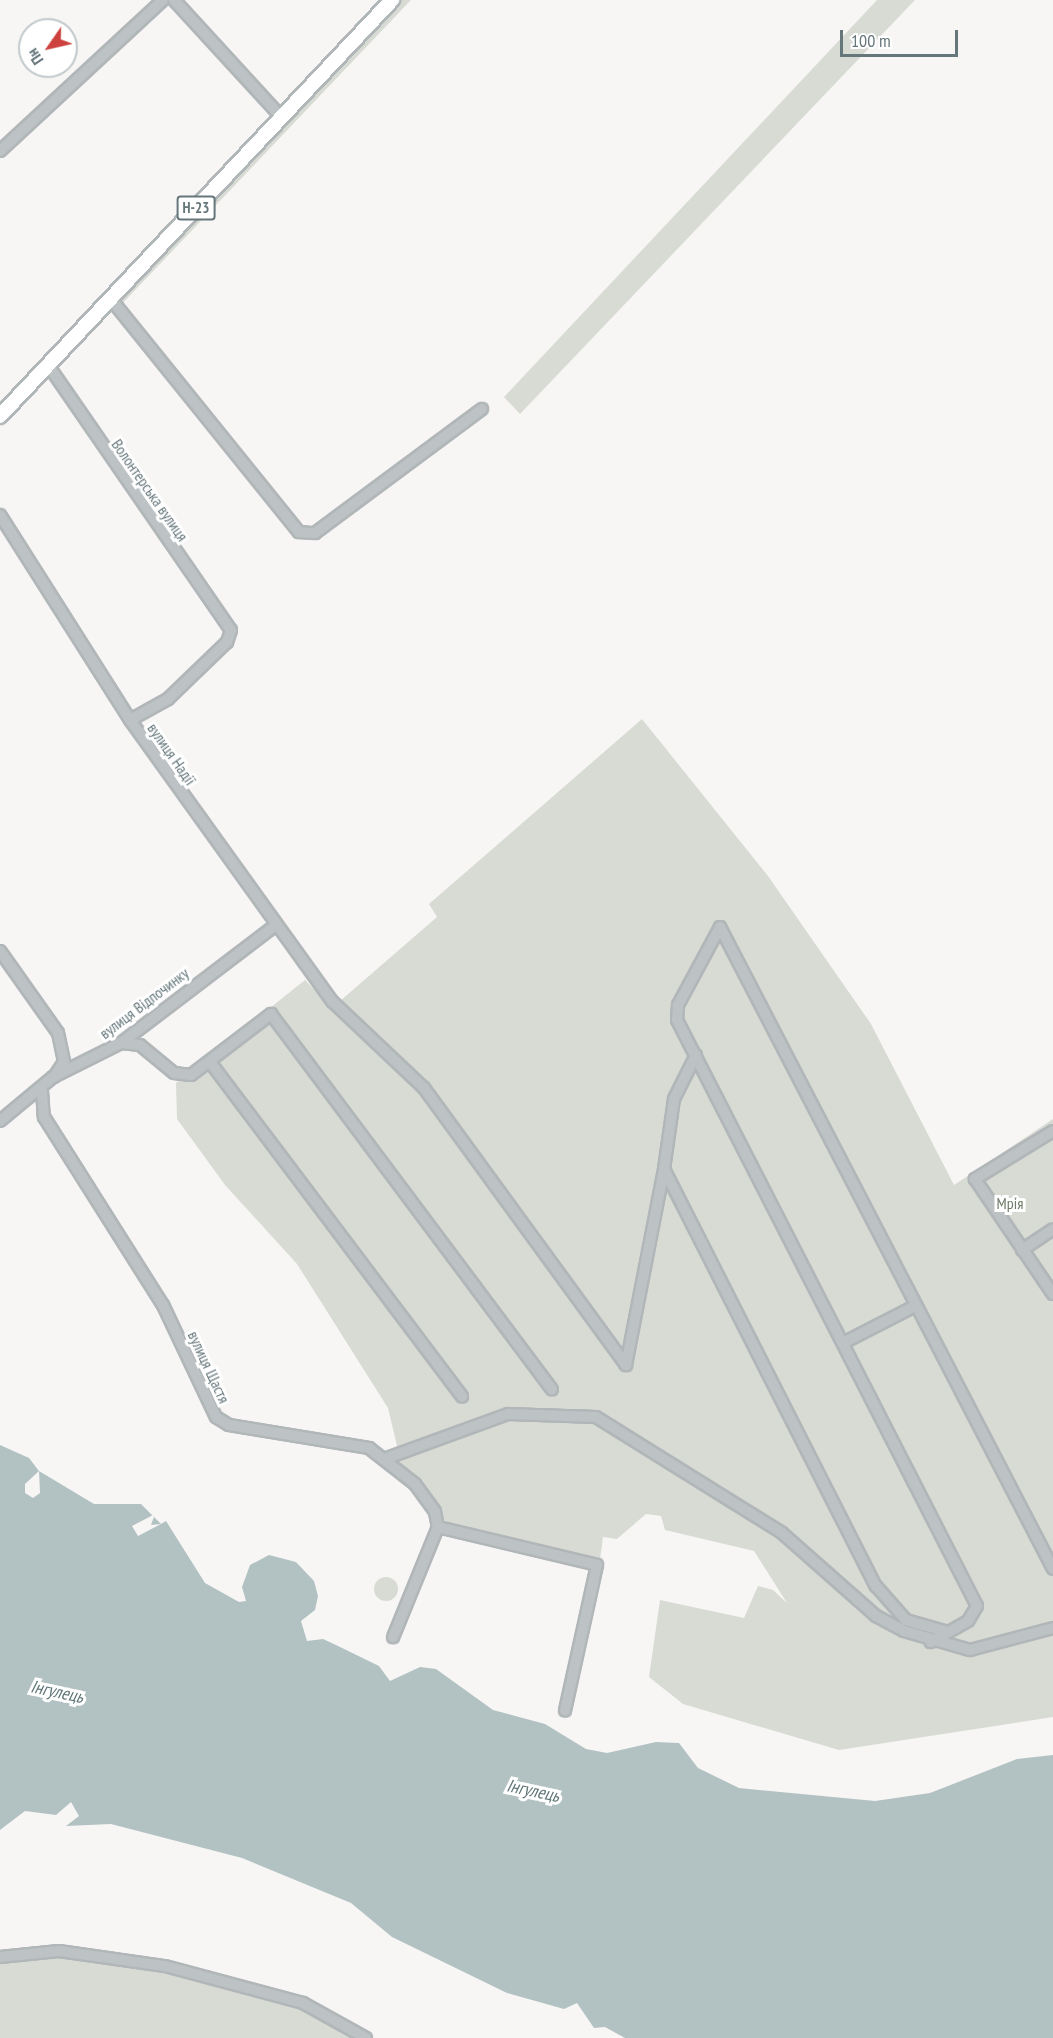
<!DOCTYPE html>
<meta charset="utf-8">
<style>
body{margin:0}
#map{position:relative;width:1053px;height:2038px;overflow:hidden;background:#f7f6f5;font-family:"PT Sans Narrow",sans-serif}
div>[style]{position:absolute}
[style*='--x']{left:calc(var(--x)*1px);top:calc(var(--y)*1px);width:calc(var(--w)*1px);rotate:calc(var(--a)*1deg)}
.green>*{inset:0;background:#d8dbd4}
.round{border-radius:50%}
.water>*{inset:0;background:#b2c1c2}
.pier>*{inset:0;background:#f7f6f5}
.roads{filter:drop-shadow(2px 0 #b1b6b8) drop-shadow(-2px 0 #b1b6b8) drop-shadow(0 2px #b1b6b8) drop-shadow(0 -2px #b1b6b8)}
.minor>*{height:10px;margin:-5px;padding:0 5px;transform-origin:5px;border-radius:5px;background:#bdc2c4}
.major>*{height:14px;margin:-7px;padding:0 7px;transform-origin:7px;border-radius:7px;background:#fff}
span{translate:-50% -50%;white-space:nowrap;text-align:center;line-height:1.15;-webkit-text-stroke:6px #fff;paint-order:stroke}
.shield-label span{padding:2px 4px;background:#fff;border:2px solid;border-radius:4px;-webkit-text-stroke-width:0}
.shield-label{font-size:15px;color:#66777c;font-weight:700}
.street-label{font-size:16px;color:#66777c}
.park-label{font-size:16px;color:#6f7a68}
.water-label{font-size:18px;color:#607677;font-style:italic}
.north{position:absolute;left:18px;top:18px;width:60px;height:60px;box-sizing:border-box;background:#fff;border:2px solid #c2c9cb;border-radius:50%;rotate:236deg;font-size:16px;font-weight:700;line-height:24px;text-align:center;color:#66777c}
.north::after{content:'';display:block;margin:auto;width:21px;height:27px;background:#cd423e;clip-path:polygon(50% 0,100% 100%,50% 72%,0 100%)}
.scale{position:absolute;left:840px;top:30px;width:118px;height:27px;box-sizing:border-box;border:3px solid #66777c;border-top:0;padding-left:8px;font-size:18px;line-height:21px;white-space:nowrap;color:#66777c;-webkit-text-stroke:4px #fff;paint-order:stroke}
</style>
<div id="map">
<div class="green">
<i style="clip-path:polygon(394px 0,411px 0,119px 307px,114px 299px)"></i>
<i style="clip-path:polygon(877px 0,915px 0,520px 414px,504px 397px)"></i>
<i style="clip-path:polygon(642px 719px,768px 876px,871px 1024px,954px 1185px,1053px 1119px,1053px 1717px,839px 1750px,683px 1704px,649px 1677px,660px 1600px,744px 1618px,758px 1586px,773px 1590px,787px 1603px,754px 1551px,665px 1530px,661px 1516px,646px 1514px,617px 1539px,603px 1537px,600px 1560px,466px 1533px,446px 1522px,394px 1461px,510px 1418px,580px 1418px,603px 1425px,768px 1530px,867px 1605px,784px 1529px,595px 1413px,508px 1410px,398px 1450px,388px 1408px,297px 1264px,225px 1185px,177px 1119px,176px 1083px,305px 980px,332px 1008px,437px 917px,429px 904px)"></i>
<i class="round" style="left:374px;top:1577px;width:24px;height:24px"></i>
<i style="clip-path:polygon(93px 1954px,303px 2003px,366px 2038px,0 2038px,0 1957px)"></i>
</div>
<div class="water">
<i style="clip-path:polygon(0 1445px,29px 1458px,39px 1471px,94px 1504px,141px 1504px,161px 1524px,166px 1521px,205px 1583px,239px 1602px,246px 1601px,242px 1587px,250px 1565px,269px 1555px,296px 1562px,314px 1581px,318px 1596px,315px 1610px,301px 1621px,307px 1641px,323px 1639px,338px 1646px,379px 1666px,390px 1681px,420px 1667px,436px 1669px,493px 1710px,545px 1724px,586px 1749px,607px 1753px,656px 1742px,679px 1743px,698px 1768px,739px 1788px,875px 1801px,930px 1793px,1017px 1759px,1053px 1755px,1053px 2038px,625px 2038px,605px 2027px,594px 2028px,577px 2003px,564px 2009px,507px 1993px,392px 1937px,351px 1903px,242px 1858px,111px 1824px,66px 1826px,79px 1816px,71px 1802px,56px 1815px,25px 1811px,0 1830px)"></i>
</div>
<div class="pier">
<i style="clip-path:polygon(39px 1471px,40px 1493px,33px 1498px,25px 1493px,25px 1484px)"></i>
<i style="clip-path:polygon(155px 1514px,151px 1525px,161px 1524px,138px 1536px,132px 1526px)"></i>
</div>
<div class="roads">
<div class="minor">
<i style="--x:174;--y:0;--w:160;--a:47.5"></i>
<i style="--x:0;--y:151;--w:222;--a:-42.8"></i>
<i style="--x:110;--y:298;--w:301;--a:51.1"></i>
<i style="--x:299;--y:532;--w:16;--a:4"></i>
<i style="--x:315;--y:533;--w:208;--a:-36.6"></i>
<i style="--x:48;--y:365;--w:322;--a:55.4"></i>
<i style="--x:231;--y:630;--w:13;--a:108"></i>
<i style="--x:227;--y:642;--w:82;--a:136"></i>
<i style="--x:168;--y:699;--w:43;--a:151.1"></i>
<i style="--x:0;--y:515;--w:243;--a:57.6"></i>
<i style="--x:130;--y:720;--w:347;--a:54.3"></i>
<i style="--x:333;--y:1002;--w:125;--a:43.4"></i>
<i style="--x:424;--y:1088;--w:343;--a:53.9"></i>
<i style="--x:720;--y:927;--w:89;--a:118.3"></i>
<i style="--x:678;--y:1005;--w:15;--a:94"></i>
<i style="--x:677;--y:1020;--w:658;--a:62.89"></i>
<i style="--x:977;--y:1606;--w:17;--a:121"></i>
<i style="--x:968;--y:1621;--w:43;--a:150.4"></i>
<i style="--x:720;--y:927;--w:723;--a:62.58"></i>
<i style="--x:0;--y:951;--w:100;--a:54.7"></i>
<i style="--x:58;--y:1033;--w:30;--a:78"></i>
<i style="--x:64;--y:1062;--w:18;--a:124"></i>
<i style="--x:121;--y:1043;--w:19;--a:6"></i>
<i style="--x:140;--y:1045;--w:44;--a:39.5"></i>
<i style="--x:174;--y:1073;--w:17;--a:7"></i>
<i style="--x:191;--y:1075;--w:101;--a:-37.3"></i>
<i style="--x:271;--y:1014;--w:469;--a:53.2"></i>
<i style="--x:696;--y:1055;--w:49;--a:116.6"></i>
<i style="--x:674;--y:1099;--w:71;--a:98.1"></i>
<i style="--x:664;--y:1169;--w:468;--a:63.1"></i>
<i style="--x:876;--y:1586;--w:45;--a:48.6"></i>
<i style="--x:906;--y:1620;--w:40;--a:16"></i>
<i style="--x:210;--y:1062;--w:419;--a:53"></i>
<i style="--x:42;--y:1091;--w:26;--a:86"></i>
<i style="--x:44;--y:1117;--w:222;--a:57.7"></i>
<i style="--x:163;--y:1305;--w:124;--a:64.7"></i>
<i style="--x:216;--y:1417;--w:15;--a:32"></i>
<i style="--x:229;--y:1425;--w:142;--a:9.3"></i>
<i style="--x:369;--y:1448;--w:58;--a:38"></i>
<i style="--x:415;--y:1484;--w:34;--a:54"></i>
<i style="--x:435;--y:1512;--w:15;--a:79"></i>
<i style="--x:438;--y:1527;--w:119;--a:112.2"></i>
<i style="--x:0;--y:1121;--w:69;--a:-39.7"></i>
<i style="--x:53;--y:1077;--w:76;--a:-26.6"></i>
<i style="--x:121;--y:1043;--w:195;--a:-37.3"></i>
<i style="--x:1053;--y:1131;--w:92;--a:148.4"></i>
<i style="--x:975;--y:1179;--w:139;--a:55.9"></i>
<i style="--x:1022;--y:1250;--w:37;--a:-34"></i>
<i style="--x:843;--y:1343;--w:81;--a:-27.2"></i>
<i style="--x:626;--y:1365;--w:200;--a:-79"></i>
<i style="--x:387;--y:1458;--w:129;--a:-20"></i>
<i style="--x:508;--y:1414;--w:88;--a:2"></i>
<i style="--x:596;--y:1417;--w:219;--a:31.9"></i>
<i style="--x:782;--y:1533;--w:125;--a:41.4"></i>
<i style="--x:876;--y:1616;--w:32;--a:28"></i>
<i style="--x:904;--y:1631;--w:69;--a:16.1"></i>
<i style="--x:970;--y:1650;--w:86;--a:-14.8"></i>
<i style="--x:438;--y:1527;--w:163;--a:13.4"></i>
<i style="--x:597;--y:1565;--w:149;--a:102.4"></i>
<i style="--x:0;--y:1957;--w:59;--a:-5.8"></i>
<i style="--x:59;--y:1951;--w:107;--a:8.1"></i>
<i style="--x:165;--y:1966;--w:143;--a:15"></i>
<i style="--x:303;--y:2003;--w:72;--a:29.1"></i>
</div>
<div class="major">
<i style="--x:0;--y:416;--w:572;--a:-46.7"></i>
</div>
</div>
<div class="shield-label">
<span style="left:196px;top:208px">Н-23</span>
</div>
<div class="street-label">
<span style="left:150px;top:490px;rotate:55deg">Волонтерська вулиця</span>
<span style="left:172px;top:754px;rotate:55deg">вулиця Надії</span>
<span style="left:144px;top:1003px;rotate:-37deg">вулиця Відпочинку</span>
<span style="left:209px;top:1367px;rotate:65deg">вулиця Щастя</span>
</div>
<div class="park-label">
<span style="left:1010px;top:1203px">Мрія</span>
</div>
<div class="water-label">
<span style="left:57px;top:1692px;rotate:12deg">Інгулець</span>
<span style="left:533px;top:1791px;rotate:12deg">Інгулець</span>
</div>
<div class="north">Пн</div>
<div class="scale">100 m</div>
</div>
